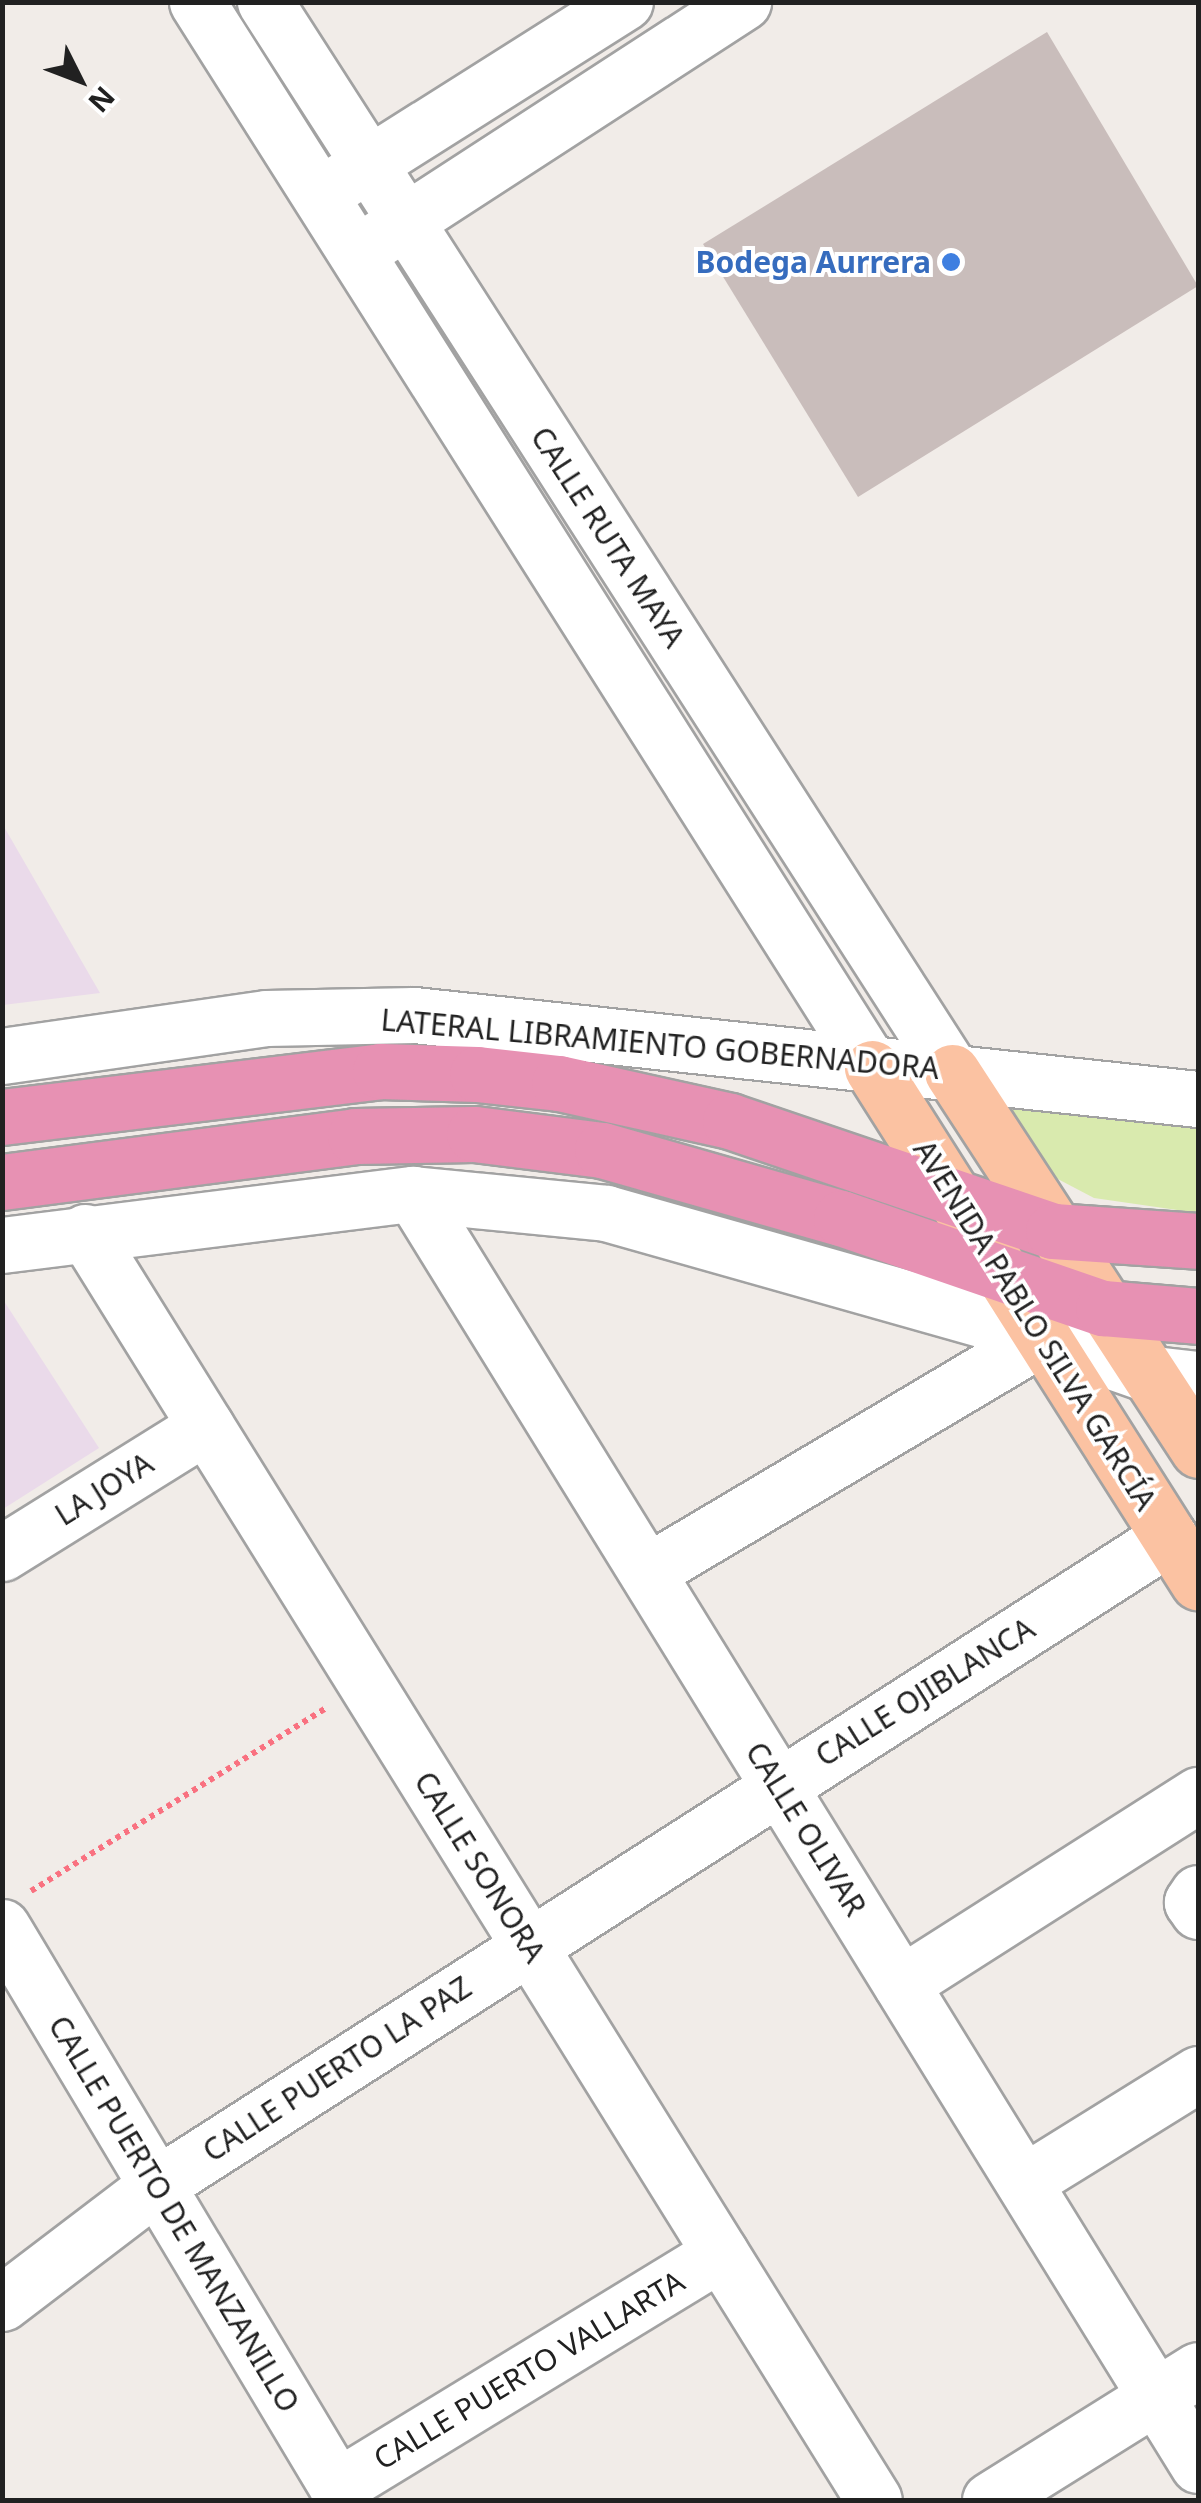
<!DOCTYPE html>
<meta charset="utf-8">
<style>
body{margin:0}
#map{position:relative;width:1201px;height:2503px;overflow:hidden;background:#f1ece8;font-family:"Noto Sans",sans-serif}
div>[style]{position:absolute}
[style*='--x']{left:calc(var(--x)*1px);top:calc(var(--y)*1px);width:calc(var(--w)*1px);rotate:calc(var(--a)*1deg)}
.industrial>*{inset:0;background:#eadaea}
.grass>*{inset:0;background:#d9eaae}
.building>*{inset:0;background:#c9bdbb}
.path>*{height:6px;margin-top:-3px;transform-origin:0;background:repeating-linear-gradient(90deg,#f97180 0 5px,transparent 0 10px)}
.roads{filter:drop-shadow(2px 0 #a2a2a2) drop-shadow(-2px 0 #a2a2a2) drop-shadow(0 2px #a2a2a2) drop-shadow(0 -2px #a2a2a2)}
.minor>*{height:55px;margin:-27.5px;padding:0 27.5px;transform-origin:27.5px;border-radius:27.5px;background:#fff}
.major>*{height:55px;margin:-27.5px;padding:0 27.5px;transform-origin:27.5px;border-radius:27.5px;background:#fbc2a2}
.highway>*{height:55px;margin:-27.5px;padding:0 27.5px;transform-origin:27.5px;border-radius:27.5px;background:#e791b3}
.dots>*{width:28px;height:28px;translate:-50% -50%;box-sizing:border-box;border:5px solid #fff;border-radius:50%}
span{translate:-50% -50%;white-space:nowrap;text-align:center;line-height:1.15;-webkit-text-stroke:8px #fff;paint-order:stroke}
.shop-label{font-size:30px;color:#366cbe;font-weight:700}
.right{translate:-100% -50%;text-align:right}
.street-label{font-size:30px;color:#212121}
.frame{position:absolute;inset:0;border:5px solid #212121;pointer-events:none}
.north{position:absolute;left:30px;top:30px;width:100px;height:100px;-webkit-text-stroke:8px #fff;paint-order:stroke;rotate:132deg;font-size:28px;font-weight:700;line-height:40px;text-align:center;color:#212121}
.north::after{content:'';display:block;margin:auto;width:35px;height:45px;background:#212121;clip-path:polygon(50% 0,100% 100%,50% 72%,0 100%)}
</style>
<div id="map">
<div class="industrial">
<i style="clip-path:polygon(2px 825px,3px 825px,100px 993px,3px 1005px)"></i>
<i style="clip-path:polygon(2px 1298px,99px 1448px,3px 1509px,2px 1509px)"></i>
</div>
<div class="grass">
<i style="clip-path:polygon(993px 1105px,1198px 1125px,1198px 1213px,1094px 1198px,1054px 1177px)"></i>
</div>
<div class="building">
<i style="clip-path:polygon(1047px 32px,1198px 286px,858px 497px,703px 244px)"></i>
</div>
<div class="path">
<i style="--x:31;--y:1891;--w:347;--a:-31.8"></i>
</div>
<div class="roads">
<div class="minor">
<i style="--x:197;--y:2;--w:1262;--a:57.66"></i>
<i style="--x:265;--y:2;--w:1272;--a:57.3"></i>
<i style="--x:340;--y:182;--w:337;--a:-32.3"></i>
<i style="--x:375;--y:241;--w:439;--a:-33"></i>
<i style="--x:2;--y:1056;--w:267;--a:-8.2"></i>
<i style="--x:266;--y:1018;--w:148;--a:-1.2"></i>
<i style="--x:414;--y:1015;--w:788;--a:6.12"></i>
<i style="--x:413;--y:1194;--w:1494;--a:58.3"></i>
<i style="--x:85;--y:1232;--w:1493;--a:58.11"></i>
<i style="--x:2;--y:1245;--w:414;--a:-7.1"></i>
<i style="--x:413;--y:1194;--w:194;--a:5.6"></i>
<i style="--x:606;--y:1213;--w:454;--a:15.8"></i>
<i style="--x:1043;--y:1337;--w:108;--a:19.4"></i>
<i style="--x:1145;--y:1373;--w:53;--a:6.5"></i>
<i style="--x:2;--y:1553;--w:240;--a:-31.9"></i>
<i style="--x:647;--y:1572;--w:460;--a:-30.7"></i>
<i style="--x:1198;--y:1893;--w:11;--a:124"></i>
<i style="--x:1192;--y:1902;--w:11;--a:56"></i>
<i style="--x:2;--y:1927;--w:668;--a:59.1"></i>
<i style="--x:901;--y:1984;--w:352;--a:-32.5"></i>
<i style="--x:1024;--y:2182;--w:205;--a:-31.8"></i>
<i style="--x:2;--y:2303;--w:195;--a:-37.3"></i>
<i style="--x:157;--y:2185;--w:1202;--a:-32.63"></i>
<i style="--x:337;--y:2487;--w:449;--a:-31.4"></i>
<i style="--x:990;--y:2500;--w:245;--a:-32"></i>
</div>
<div class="major">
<i style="--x:872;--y:1068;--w:609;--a:57.62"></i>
<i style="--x:952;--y:1072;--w:451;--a:56.9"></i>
</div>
<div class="highway">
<i style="--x:2;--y:1117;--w:381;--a:-6.9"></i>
<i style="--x:380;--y:1071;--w:97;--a:1.8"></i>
<i style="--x:477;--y:1074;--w:82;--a:6.3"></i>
<i style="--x:559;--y:1083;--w:175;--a:12.5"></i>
<i style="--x:730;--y:1121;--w:341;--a:18.8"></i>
<i style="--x:1053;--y:1231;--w:145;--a:3.9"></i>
<i style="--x:2;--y:1182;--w:356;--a:-7.4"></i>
<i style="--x:355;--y:1136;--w:119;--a:-1"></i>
<i style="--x:474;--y:1134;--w:129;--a:7.1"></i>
<i style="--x:602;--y:1150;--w:248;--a:15.9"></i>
<i style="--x:841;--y:1218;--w:277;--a:19"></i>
<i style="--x:1103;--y:1308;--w:95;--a:4.8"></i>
</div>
</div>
<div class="dots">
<i style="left:951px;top:262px;background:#3f7fe0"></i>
</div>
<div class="shop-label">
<span class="right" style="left:931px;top:262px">Bodega Aurrera</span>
</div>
<div class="street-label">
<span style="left:608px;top:537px;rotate:57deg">CALLE RUTA MAYA</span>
<span style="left:660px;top:1044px;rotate:5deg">LATERAL LIBRAMIENTO GOBERNADORA</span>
<span style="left:1035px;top:1325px;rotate:58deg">AVENIDA PABLO SILVA GARCÍA</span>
<span style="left:104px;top:1489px;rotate:-32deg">LA JOYA</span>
<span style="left:925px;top:1692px;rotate:-32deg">CALLE OJIBLANCA</span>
<span style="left:806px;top:1829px;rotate:58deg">CALLE OLIVAR</span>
<span style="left:480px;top:1867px;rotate:58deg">CALLE SONORA</span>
<span style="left:337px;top:2069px;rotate:-33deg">CALLE PUERTO LA PAZ</span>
<span style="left:174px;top:2214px;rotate:59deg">CALLE PUERTO DE MANZANILLO</span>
<span style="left:529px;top:2370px;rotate:-31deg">CALLE PUERTO VALLARTA</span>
</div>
<div class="frame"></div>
<div class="north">N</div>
</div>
